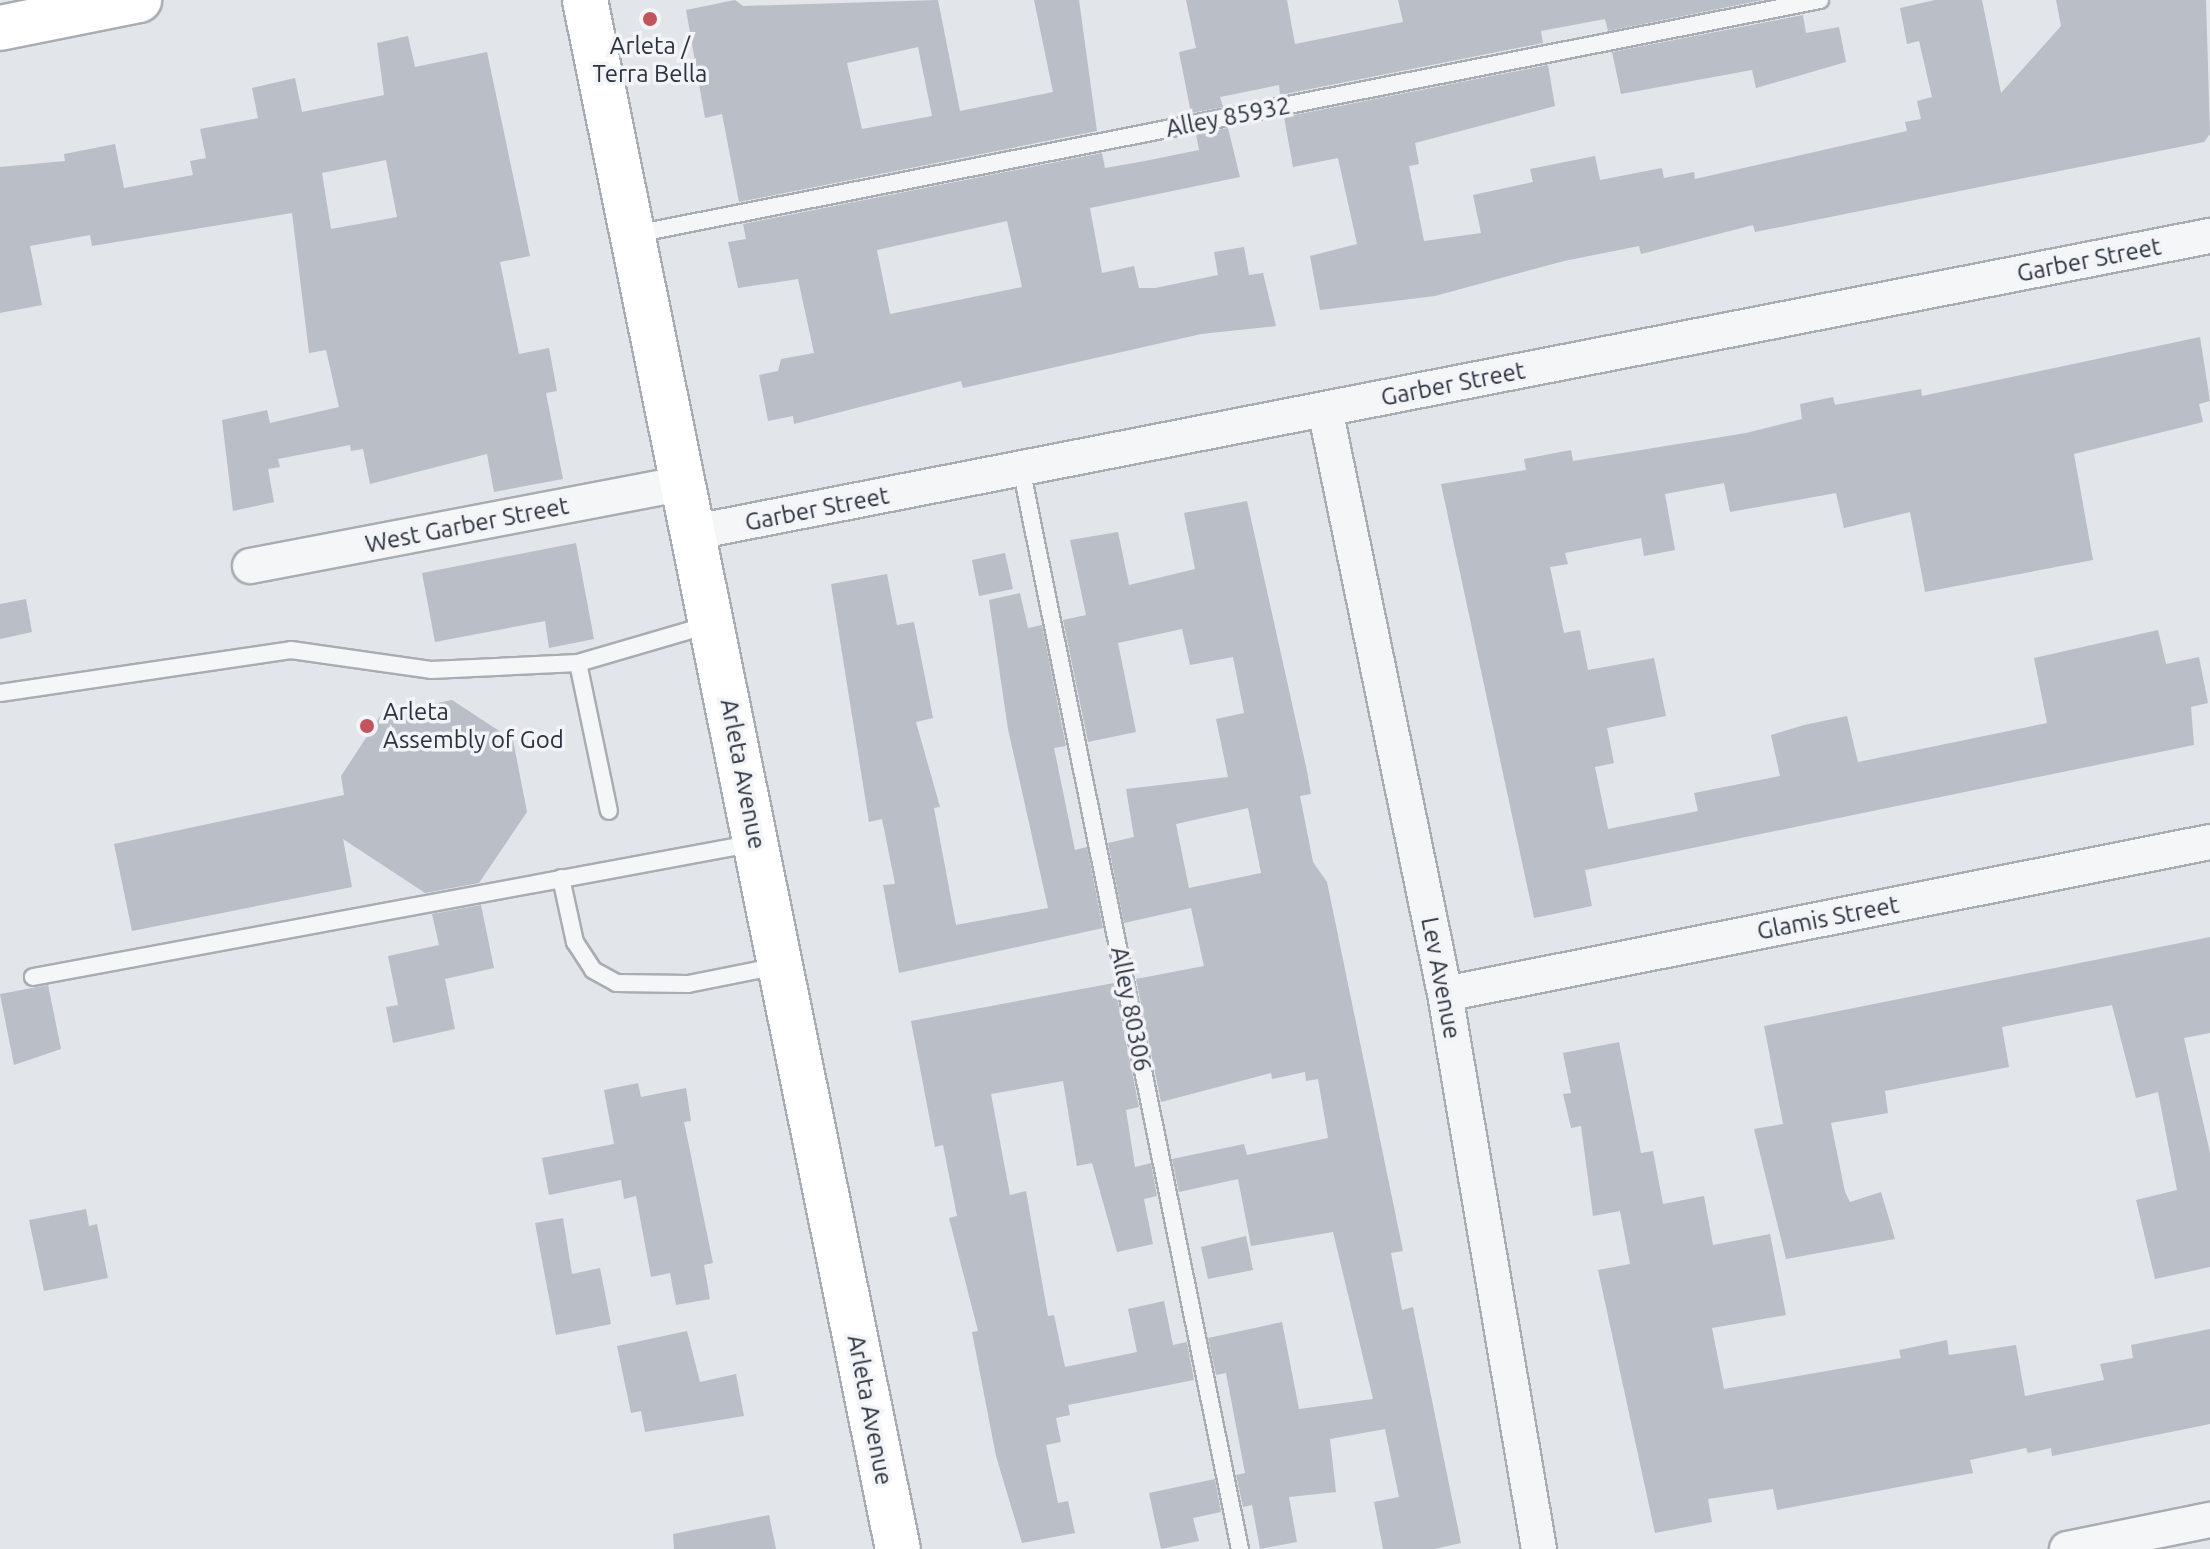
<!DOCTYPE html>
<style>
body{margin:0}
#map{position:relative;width:2210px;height:1549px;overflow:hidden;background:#e2e5e9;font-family:Ubuntu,sans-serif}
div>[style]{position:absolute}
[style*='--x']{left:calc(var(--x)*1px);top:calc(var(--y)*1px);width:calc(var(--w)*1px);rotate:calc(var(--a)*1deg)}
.building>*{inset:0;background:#babec6}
.roads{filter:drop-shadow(2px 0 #a8acb3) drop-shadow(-2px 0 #a8acb3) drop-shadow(0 2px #a8acb3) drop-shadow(0 -2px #a8acb3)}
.lane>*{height:16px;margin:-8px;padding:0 8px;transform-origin:8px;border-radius:8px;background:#f5f6f8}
.street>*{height:34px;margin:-17px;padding:0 17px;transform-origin:17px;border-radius:17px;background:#f5f6f8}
.secondary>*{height:44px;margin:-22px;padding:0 22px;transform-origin:22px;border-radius:22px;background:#fff}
.dots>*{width:22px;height:22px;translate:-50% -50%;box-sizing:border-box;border:4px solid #f2f4f7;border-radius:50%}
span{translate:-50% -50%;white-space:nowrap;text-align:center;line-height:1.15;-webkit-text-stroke:7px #f2f4f7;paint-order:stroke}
.poi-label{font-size:24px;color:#2c3240}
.left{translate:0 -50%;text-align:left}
.street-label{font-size:24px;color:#2c3240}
</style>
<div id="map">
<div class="building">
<i style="clip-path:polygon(evenodd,735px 0,743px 6px,938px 0,960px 111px,1053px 92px,1034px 0,1079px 0,1097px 131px,739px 202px,722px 114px,705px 118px,686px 10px,735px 0,918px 47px,932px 116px,862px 129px,847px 63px,918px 47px)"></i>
<i style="clip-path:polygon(1186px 0,1287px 0,1295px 44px,1403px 22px,1398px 0,1763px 0,1608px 31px,1605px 19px,1541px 31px,1543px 43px,1280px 95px,1279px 85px,1220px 97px,1223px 107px,1191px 113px,1179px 52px,1196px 48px)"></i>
<i style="clip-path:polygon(1935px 0,1982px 0,2001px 93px,2061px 26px,2056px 0,2206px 0,2210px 134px,2204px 142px,1755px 232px,1753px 225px,1641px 254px,1639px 246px,1564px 261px,1435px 296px,1320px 310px,1310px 256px,1357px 244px,1338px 158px,1293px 167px,1284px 117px,1548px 65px,1555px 106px,1415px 143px,1419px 164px,1409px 166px,1424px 241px,1481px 233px,1473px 195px,1533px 182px,1530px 169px,1595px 156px,1600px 180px,1662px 168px,1664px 178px,1694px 172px,1695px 179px,1907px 131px,1905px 122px,1921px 119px,1917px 101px,1932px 97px,1919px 41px,1907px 44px,1900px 8px)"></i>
<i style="clip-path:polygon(1803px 15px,1806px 33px,1839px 27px,1846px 62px,1756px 88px,1752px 70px,1621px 94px,1612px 52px)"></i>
<i style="clip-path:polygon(evenodd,408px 36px,415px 67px,487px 52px,530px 256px,500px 262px,519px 354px,549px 348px,557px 391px,546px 393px,563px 479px,494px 492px,487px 454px,370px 484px,363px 449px,351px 451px,350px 445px,278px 459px,280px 467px,268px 469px,274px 502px,233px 511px,222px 420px,267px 410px,270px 423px,339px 407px,326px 350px,309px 353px,292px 213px,92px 246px,90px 235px,30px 246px,42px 305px,0 313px,0 167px,65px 161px,64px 154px,115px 144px,124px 188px,193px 175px,190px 161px,206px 158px,200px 129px,258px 118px,252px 88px,295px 78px,302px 112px,384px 95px,377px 43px,408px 36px,386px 160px,397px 217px,331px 229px,322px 173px,386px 160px)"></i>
<i style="clip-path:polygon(evenodd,1228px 128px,1240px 177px,1090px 208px,1102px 273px,1134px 266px,1139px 288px,1155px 288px,1218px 275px,1214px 252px,1244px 247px,1249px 275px,1263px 273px,1276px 326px,1201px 334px,963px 388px,961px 381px,794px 424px,793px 416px,768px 421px,759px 375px,778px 371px,781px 359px,814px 353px,798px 279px,738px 288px,728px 242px,746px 239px,743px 224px,1102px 153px,1105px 168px,1145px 161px,1199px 150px,1196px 134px,1228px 128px,1007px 221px,1022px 287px,890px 314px,877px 250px,1007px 221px)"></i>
<i style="clip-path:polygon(2200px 337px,2210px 401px,2199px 404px,2203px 422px,2074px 454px,2093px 560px,1925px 592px,1910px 512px,1844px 528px,1836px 493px,1730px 512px,1724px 483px,1665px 494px,1675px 550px,1644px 556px,1641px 538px,1565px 553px,1568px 564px,1550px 567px,1564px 633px,1580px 630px,1588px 670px,1654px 658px,1666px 716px,1607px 728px,1614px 763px,1595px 767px,1608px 829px,1698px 811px,1694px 793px,1780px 776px,1771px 735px,1804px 725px,1847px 716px,1858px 762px,2047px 723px,2034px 658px,2158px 630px,2166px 664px,2199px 657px,2208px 703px,2191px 707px,2194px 745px,1585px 870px,1592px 906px,1534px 918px,1441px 484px,1526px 470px,1524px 459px,1571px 450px,1573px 461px,1746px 433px,1802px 419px,1800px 404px,1833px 397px,1835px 405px,1921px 389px,1922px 396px)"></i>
<i style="clip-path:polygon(evenodd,1247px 501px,1307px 771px,1311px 794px,1300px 796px,1313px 862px,1327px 882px,1403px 1251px,1391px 1253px,1402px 1310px,1413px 1307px,1461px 1543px,1434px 1549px,1383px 1549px,1374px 1502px,1399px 1497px,1385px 1429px,1330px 1439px,1336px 1492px,1289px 1497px,1297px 1542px,1260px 1549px,1252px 1505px,1243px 1507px,1236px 1475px,1245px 1473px,1226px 1373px,1216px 1375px,1208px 1338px,1282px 1322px,1299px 1409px,1373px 1399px,1333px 1232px,1251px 1246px,1238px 1179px,1179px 1192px,1172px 1159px,1244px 1144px,1247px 1155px,1328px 1138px,1318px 1079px,1306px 1081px,1305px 1072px,1272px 1079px,1271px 1073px,1161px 1102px,1136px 979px,1204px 966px,1191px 908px,1124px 923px,1108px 843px,1134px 837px,1126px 789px,1228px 777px,1216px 719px,1244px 713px,1233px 657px,1190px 665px,1182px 629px,1118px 643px,1136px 732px,1088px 742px,1063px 620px,1086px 615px,1070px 540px,1118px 532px,1129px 585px,1195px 569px,1184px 513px,1247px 501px,1248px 808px,1261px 873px,1189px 888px,1176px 824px,1248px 808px)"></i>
<i style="clip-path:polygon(576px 543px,594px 639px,549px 648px,545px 621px,435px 642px,422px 573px)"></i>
<i style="clip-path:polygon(1005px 553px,1013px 589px,979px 596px,972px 560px)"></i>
<i style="clip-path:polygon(887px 574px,897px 625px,914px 622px,933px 718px,916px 722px,940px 807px,934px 808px,956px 925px,1048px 908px,1008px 729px,989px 600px,1020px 593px,1028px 628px,1042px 625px,1066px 746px,1054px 748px,1075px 850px,1087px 847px,1103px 928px,899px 973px,883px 885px,895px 884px,882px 819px,869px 822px,831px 584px)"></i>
<i style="clip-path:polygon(26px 599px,32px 632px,0 639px,0 604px)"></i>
<i style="clip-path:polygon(452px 700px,513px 740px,527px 812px,479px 883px,425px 893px,343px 839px,352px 887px,132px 931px,114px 844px,344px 795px,341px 776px,381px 715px)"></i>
<i style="clip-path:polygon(481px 905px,494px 968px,445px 979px,455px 1029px,393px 1043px,386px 1007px,398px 1005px,388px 956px,439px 945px,432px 914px)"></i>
<i style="clip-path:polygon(2210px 937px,2210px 1033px,2184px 1038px,2210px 1153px,2210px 1267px,2155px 1279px,2136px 1200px,2177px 1190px,2158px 1092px,2136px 1098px,2112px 1005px,2002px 1027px,2009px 1067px,1885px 1091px,1888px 1113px,1831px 1123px,1845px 1192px,1850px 1202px,1881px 1192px,1895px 1239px,1786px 1259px,1754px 1129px,1783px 1124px,1764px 1026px)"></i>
<i style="clip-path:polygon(1114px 983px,1139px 1107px,1126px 1110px,1135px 1167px,1151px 1163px,1157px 1196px,1144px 1199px,1153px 1244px,1117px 1252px,1092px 1163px,1077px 1166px,1063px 1081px,991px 1094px,1010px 1195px,1026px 1191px,1048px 1316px,1054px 1315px,1065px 1367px,1137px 1352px,1128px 1309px,1164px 1301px,1173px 1345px,1187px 1342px,1194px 1380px,1068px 1405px,1070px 1415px,1056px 1418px,1061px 1442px,1046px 1445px,1058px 1503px,1068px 1501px,1075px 1533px,1022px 1543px,996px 1456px,972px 1332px,978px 1331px,949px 1218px,957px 1216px,943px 1145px,935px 1147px,911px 1021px)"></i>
<i style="clip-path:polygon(48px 985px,61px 1049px,14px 1065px,0 994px)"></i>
<i style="clip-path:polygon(1619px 1042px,1641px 1153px,1653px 1151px,1663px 1204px,1704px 1196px,1713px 1245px,1770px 1234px,1786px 1315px,1712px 1328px,1724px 1389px,1901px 1358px,1899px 1350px,1947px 1340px,1949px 1355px,2016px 1345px,2025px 1396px,2104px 1380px,2100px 1364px,2133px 1358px,2131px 1345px,2210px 1329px,2210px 1424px,2052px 1456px,2051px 1448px,2028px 1453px,2026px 1448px,1970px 1460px,1973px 1473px,1777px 1510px,1773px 1489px,1708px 1499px,1712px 1522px,1655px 1533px,1598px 1270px,1630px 1264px,1620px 1211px,1593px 1216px,1581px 1126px,1571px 1128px,1563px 1094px,1571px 1093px,1563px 1053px)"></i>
<i style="clip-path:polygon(638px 1083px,641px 1097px,686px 1088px,691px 1121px,684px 1122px,713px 1263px,704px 1265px,710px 1299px,676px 1305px,670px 1273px,651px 1277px,636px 1196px,624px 1199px,621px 1180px,549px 1195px,542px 1158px,614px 1144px,604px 1090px)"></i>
<i style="clip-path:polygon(86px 1209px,89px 1226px,97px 1224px,108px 1278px,44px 1291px,29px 1220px)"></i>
<i style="clip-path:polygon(563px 1218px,572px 1274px,600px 1268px,611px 1324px,556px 1335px,535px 1223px)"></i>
<i style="clip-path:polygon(1246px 1236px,1253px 1270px,1208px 1279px,1201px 1247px)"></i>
<i style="clip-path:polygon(687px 1331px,700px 1382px,736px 1374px,744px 1416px,645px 1432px,641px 1411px,631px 1413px,617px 1346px)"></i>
<i style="clip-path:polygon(1215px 1479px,1221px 1512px,1193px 1518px,1199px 1541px,1161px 1549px,1149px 1493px)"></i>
<i style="clip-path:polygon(769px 1515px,776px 1549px,674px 1549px,673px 1534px)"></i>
</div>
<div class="roads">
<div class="lane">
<i style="--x:635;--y:234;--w:1208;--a:-11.17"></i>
<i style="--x:1021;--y:468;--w:1103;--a:78.55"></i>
<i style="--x:578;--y:663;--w:151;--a:78.2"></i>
<i style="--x:0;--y:693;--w:294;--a:-8.4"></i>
<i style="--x:291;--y:650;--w:141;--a:8.1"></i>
<i style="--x:431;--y:670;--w:147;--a:-2.7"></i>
<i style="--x:578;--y:663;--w:139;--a:-16.3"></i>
<i style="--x:561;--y:878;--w:66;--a:77.7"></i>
<i style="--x:575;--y:942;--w:33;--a:57"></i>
<i style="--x:593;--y:970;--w:26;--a:29"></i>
<i style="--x:616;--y:983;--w:72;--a:0.8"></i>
<i style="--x:688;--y:984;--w:92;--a:-11.3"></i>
<i style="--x:33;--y:977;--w:734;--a:-10.51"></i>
</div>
<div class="street">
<i style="--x:1325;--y:409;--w:597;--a:78.41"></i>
<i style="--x:1445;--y:994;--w:563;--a:80.39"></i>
<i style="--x:695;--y:532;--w:1544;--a:-11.06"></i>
<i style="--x:250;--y:566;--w:443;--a:-10.8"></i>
<i style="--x:1445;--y:994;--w:780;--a:-11.24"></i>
<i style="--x:2067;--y:1549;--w:146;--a:-11.5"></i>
</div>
<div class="secondary">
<i style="--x:585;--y:0;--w:1580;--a:78.58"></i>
<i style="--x:0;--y:28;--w:142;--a:-11.4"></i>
</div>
</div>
<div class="dots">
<i style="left:650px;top:19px;background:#c2545e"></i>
<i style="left:367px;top:726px;background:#c2545e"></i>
</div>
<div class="poi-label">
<span style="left:650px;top:60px">Arleta /<br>Terra Bella</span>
<span class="left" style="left:383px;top:726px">Arleta<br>Assembly of God</span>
</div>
<div class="street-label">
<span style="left:1228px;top:117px;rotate:-11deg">Alley 85932</span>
<span style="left:2089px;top:260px;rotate:-11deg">Garber Street</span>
<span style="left:1453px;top:384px;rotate:-11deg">Garber Street</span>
<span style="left:817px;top:509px;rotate:-11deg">Garber Street</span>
<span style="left:467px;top:525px;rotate:-11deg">West Garber Street</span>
<span style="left:743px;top:774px;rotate:79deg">Arleta Avenue</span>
<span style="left:1828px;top:918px;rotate:-11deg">Glamis Street</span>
<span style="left:1441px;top:978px;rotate:79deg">Lev Avenue</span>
<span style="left:1131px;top:1009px;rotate:79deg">Alley 80306</span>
<span style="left:870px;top:1410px;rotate:79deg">Arleta Avenue</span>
</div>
</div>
